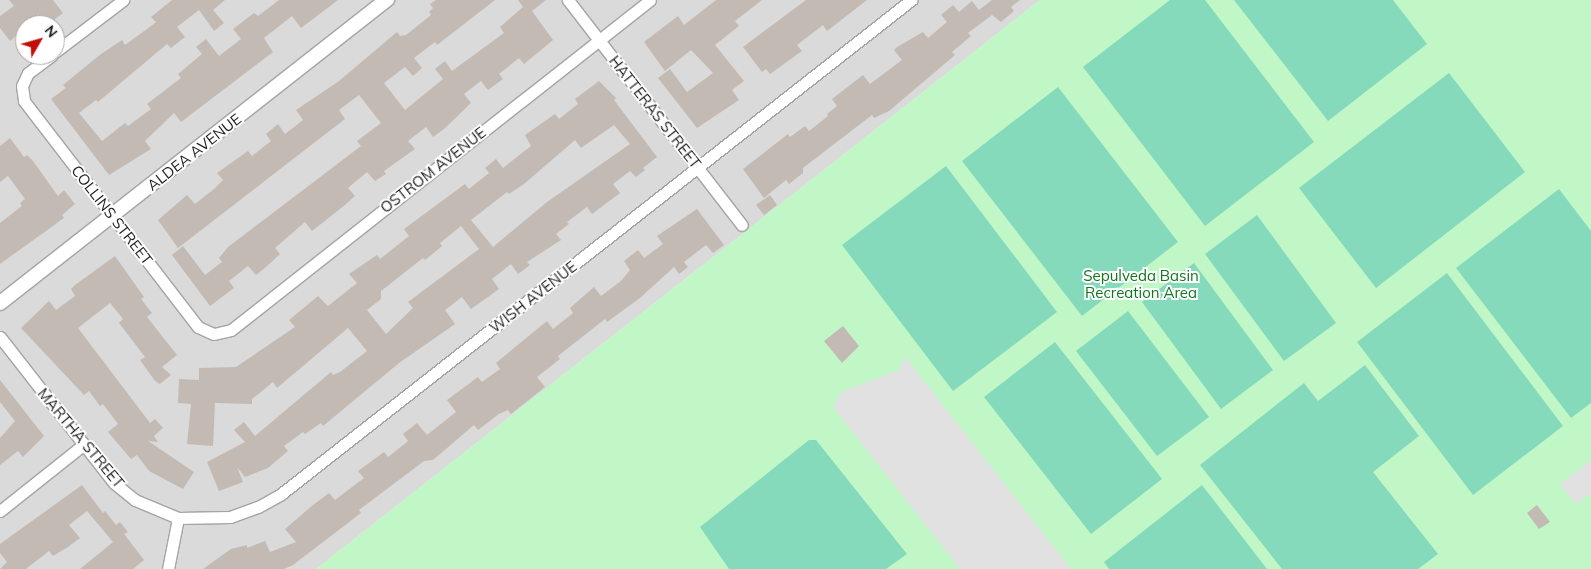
<!DOCTYPE html>
<style>
body{margin:0}
#map{position:relative;width:1591px;height:569px;overflow:hidden;background:#eeebe3;font-family:Mulish,sans-serif}
div>[style]{position:absolute}
[style*='--x']{left:calc(var(--x)*1px);top:calc(var(--y)*1px);width:calc(var(--w)*1px);rotate:calc(var(--a)*1deg)}
.residential>*{inset:0;background:#dbdada}
.park>*{inset:0;background:#c1f7c7}
.pitch>*{inset:0;background:#84dabb}
.parking>*{inset:0;background:#e1e1e1}
.building>*{inset:0;background:#c2bab3}
.roads{filter:drop-shadow(1px 0 #a4a4a4) drop-shadow(-1px 0 #a4a4a4) drop-shadow(0 1px #a4a4a4) drop-shadow(0 -1px #a4a4a4)}
.minor>*{height:11px;margin:-5.5px;padding:0 5.5px;transform-origin:5.5px;border-radius:5.5px;background:#fff}
.tertiary>*{height:14px;margin:-7px;padding:0 7px;transform-origin:7px;border-radius:7px;background:#fff}
span{translate:-50% -50%;white-space:nowrap;text-align:center;line-height:1.15;-webkit-text-stroke:4px #fff;paint-order:stroke}
.street-label{font-size:15px;color:#1d1d1d}
.park-label{font-size:15px;color:#10761c}
.north{position:absolute;left:15px;top:15px;width:50px;height:50px;box-sizing:border-box;background:#fff;border:1px solid #a5a5a5;border-radius:50%;rotate:52deg;font-size:14px;font-weight:700;line-height:20px;text-align:center;color:#1d1d1d}
.north::after{content:'';display:block;margin:auto;width:18px;height:22px;background:#c10e09;clip-path:polygon(50% 0,100% 100%,50% 72%,0 100%)}
</style>
<div id="map">
<div class="residential">
<i style="clip-path:polygon(evenodd,0 0,1040px 0,316px 569px,0 569px,0 0,25px 25px,55px 25px,55px 55px,25px 55px,25px 25px)"></i>
</div>
<div class="park">
<i style="clip-path:polygon(1040px 0,1591px 0,1591px 569px,316px 569px)"></i>
</div>
<div class="pitch">
<i style="clip-path:polygon(1170px 0,1205px 0,1314px 142px,1205px 226px,1083px 67px)"></i>
<i style="clip-path:polygon(1234px 0,1393px 0,1427px 44px,1328px 121px)"></i>
<i style="clip-path:polygon(1449px 73px,1525px 172px,1376px 288px,1299px 188px)"></i>
<i style="clip-path:polygon(1058px 87px,1178px 242px,1082px 316px,962px 161px)"></i>
<i style="clip-path:polygon(946px 166px,1057px 312px,953px 391px,842px 245px)"></i>
<i style="clip-path:polygon(1559px 189px,1591px 231px,1591px 403px,1571px 418px,1456px 268px)"></i>
<i style="clip-path:polygon(1257px 215px,1336px 323px,1284px 361px,1205px 254px)"></i>
<i style="clip-path:polygon(1194px 263px,1273px 370px,1221px 409px,1142px 302px)"></i>
<i style="clip-path:polygon(1447px 273px,1563px 426px,1473px 495px,1357px 342px)"></i>
<i style="clip-path:polygon(1128px 311px,1209px 417px,1157px 456px,1076px 351px)"></i>
<i style="clip-path:polygon(1055px 342px,1162px 479px,1091px 534px,984px 397px)"></i>
<i style="clip-path:polygon(1365px 365px,1419px 436px,1373px 472px,1438px 554px,1418px 569px,1282px 569px,1200px 465px,1304px 383px,1318px 401px)"></i>
<i style="clip-path:polygon(809px 440px,816px 440px,907px 554px,886px 569px,729px 569px,700px 527px)"></i>
<i style="clip-path:polygon(1202px 485px,1267px 569px,1109px 569px,1104px 562px)"></i>
</div>
<div class="parking">
<i style="clip-path:polygon(905px 357px,1071px 569px,960px 569px,833px 407px,841px 392px,899px 370px)"></i>
<i style="clip-path:polygon(1591px 460px,1591px 496px,1589px 494px,1576px 504px,1560px 484px)"></i>
</div>
<div class="building">
<i style="clip-path:polygon(9px 0,53px 0,63px 13px,47px 25px,25px 25px,25px 29px,10px 41px,0 28px,0 16px,14px 6px)"></i>
<i style="clip-path:polygon(172px 0,225px 0,213px 10px,224px 23px,214px 31px,199px 10px,177px 27px,185px 37px,171px 48px,167px 44px,98px 102px,96px 100px,79px 113px,102px 141px,125px 123px,128px 126px,151px 109px,147px 104px,181px 78px,178px 74px,202px 54px,196px 47px,206px 39px,219px 56px,241px 39px,233px 29px,254px 13px,258px 16px,279px 0,338px 0,301px 28px,292px 16px,264px 38px,273px 52px,181px 122px,174px 113px,145px 141px,151px 149px,109px 175px,51px 99px,66px 88px,63px 85px,101px 54px,122px 40px,125px 45px,151px 26px,156px 22px,151px 17px)"></i>
<i style="clip-path:polygon(436px 0,495px 0,437px 45px,435px 42px,414px 58px,422px 68px,413px 76px,405px 67px,384px 83px,405px 110px,443px 79px,435px 69px,445px 61px,452px 71px,504px 33px,500px 27px,523px 7px,518px 0,546px 0,532px 11px,553px 40px,524px 64px,519px 58px,499px 74px,503px 79px,488px 90px,481px 81px,464px 94px,471px 103px,444px 129px,433px 137px,426px 127px,408px 141px,415px 149px,384px 171px,386px 174px,375px 181px,367px 172px,348px 188px,355px 196px,345px 205px,312px 231px,305px 222px,275px 248px,280px 254px,266px 267px,256px 275px,248px 266px,229px 281px,234px 288px,210px 306px,172px 255px,183px 246px,205px 275px,222px 262px,219px 258px,228px 247px,361px 146px,357px 141px,381px 123px,359px 95px,339px 110px,345px 119px,178px 248px,158px 220px,187px 195px,195px 204px,214px 189px,223px 180px,217px 173px,248px 151px,252px 156px,271px 141px,266px 134px,278px 124px,285px 134px,303px 120px,296px 110px,339px 81px,397px 32px,400px 36px,406px 35px,431px 15px,429px 12px,433px 8px,430px 4px)"></i>
<i style="clip-path:polygon(716px 0,762px 0,735px 21px,739px 26px,715px 45px,744px 81px,732px 90px,739px 100px,697px 128px,658px 78px,670px 69px,687px 92px,713px 73px,691px 50px,665px 71px,644px 42px,678px 16px,684px 25px)"></i>
<i style="clip-path:polygon(806px 0,867px 0,827px 31px,823px 25px,797px 45px,802px 51px,770px 74px,766px 69px,762px 72px,743px 47px)"></i>
<i style="clip-path:polygon(992px 0,1020px 0,1011px 7px,1014px 11px,1001px 22px,992px 15px,968px 33px,971px 36px,952px 52px,955px 55px,889px 111px,874px 118px,872px 115px,803px 168px,803px 173px,789px 184px,786px 180px,764px 198px,743px 169px,788px 134px,790px 137px,805px 126px,809px 131px,828px 116px,827px 114px,837px 106px,832px 99px,863px 75px,870px 84px,902px 60px,894px 50px,897px 47px,923px 32px,928px 38px,947px 22px,941px 15px,953px 5px,959px 12px,972px 1px,979px 10px)"></i>
<i style="clip-path:polygon(evenodd,599px 81px,616px 98px,614px 100px,620px 108px,657px 157px,643px 168px,645px 170px,636px 177px,630px 171px,613px 184px,620px 193px,592px 214px,587px 207px,567px 222px,569px 224px,556px 234px,561px 240px,527px 262px,530px 265px,518px 274px,511px 264px,492px 279px,499px 289px,488px 297px,471px 309px,462px 297px,445px 310px,455px 324px,399px 363px,323px 426px,321px 423px,305px 434px,303px 432px,284px 446px,288px 451px,268px 468px,245px 477px,237px 467px,243px 482px,219px 491px,207px 462px,245px 442px,234px 430px,244px 422px,255px 436px,331px 372px,333px 375px,340px 372px,367px 351px,348px 328px,277px 388px,273px 382px,252px 399px,252px 404px,215px 403px,213px 446px,187px 444px,191px 404px,178px 403px,179px 379px,199px 380px,199px 368px,236px 367px,295px 327px,289px 320px,318px 296px,328px 306px,357px 283px,349px 274px,377px 255px,380px 259px,409px 236px,404px 229px,465px 184px,469px 189px,489px 173px,485px 168px,496px 159px,503px 168px,531px 146px,525px 135px,555px 114px,559px 119px,578px 104px,575px 99px,599px 81px,614px 125px,630px 144px,547px 202px,493px 247px,471px 220px,507px 192px,509px 194px,524px 184px,575px 140px,581px 148px,614px 125px,599px 81px,461px 226px,479px 249px,408px 302px,413px 308px,386px 334px,367px 310px,381px 299px,381px 291px,423px 258px,425px 260px,435px 252px,442px 246px,440px 243px,461px 226px)"></i>
<i style="clip-path:polygon(10px 138px,24px 157px,27px 155px,33px 161px,58px 196px,64px 190px,75px 204px,62px 215px,64px 218px,0 264px,0 223px,22px 206px,20px 203px,25px 199px,8px 176px,0 182px,0 146px)"></i>
<i style="clip-path:polygon(770px 195px,777px 205px,764px 215px,756px 205px)"></i>
<i style="clip-path:polygon(697px 209px,724px 245px,713px 253px,706px 245px,684px 262px,688px 267px,679px 274px,674px 267px,640px 298px,607px 322px,605px 319px,558px 356px,560px 359px,537px 377px,545px 387px,511px 414px,508px 410px,499px 414px,478px 430px,474px 425px,433px 460px,424px 461px,359px 510px,361px 513px,293px 565px,284px 569px,203px 569px,231px 549px,247px 545px,247px 548px,265px 541px,270px 552px,296px 542px,285px 529px,313px 505px,329px 493px,335px 500px,364px 478px,358px 471px,384px 452px,388px 457px,408px 441px,403px 434px,417px 423px,427px 435px,456px 412px,447px 400px,478px 377px,482px 382px,500px 369px,496px 363px,547px 321px,553px 329px,573px 313px,570px 308px,594px 287px,601px 296px,621px 281px,630px 270px,624px 261px,638px 250px,644px 258px,663px 244px,657px 236px)"></i>
<i style="clip-path:polygon(115px 256px,144px 297px,141px 299px,152px 313px,147px 317px,177px 355px,162px 367px,171px 375px,160px 384px,155px 381px,140px 360px,145px 357px,119px 323px,123px 319px,110px 303px,78px 328px,150px 423px,155px 419px,163px 428px,154px 436px,158px 442px,148px 441px,194px 472px,183px 489px,149px 471px,137px 455px,131px 459px,108px 432px,118px 424px,103px 404px,100px 406px,89px 391px,84px 395px,21px 328px,49px 301px,56px 310px,75px 296px,71px 289px,75px 285px)"></i>
<i style="clip-path:polygon(843px 326px,859px 346px,842px 363px,824px 341px)"></i>
<i style="clip-path:polygon(0 380px,44px 436px,23px 457px,18px 451px,0 465px,0 438px,15px 421px,0 402px)"></i>
<i style="clip-path:polygon(82px 485px,103px 513px,105px 511px,116px 525px,120px 522px,128px 532px,124px 534px,144px 560px,133px 569px,80px 569px,113px 542px,87px 511px,69px 525px,80px 538px,68px 547px,53px 556px,49px 551px,26px 569px,0 569px,7px 562px,0 553px,0 544px)"></i>
<i style="clip-path:polygon(1537px 505px,1550px 522px,1539px 529px,1527px 513px)"></i>
</div>
<div class="roads">
<div class="minor">
<i style="--x:568;--y:0;--w:284;--a:52.3"></i>
<i style="--x:55;--y:52;--w:86;--a:-37.4"></i>
<i style="--x:52;--y:55;--w:30;--a:143"></i>
<i style="--x:28;--y:73;--w:14;--a:115"></i>
<i style="--x:22;--y:86;--w:15;--a:82"></i>
<i style="--x:24;--y:101;--w:285;--a:52.4"></i>
<i style="--x:198;--y:327;--w:17;--a:24"></i>
<i style="--x:214;--y:334;--w:17;--a:-13"></i>
<i style="--x:231;--y:330;--w:533;--a:-38.22"></i>
<i style="--x:0;--y:337;--w:185;--a:52"></i>
<i style="--x:114;--y:483;--w:27;--a:39"></i>
<i style="--x:135;--y:500;--w:47;--a:22.7"></i>
<i style="--x:0;--y:511;--w:106;--a:-38.5"></i>
<i style="--x:168;--y:569;--w:52;--a:-78.9"></i>
<i style="--x:178;--y:518;--w:52;--a:-1.1"></i>
<i style="--x:230;--y:517;--w:30;--a:-20"></i>
<i style="--x:258;--y:507;--w:26;--a:-29"></i>
<i style="--x:281;--y:494;--w:801;--a:-38.1"></i>
</div>
<div class="tertiary">
<i style="--x:0;--y:303;--w:492;--a:-38.1"></i>
</div>
</div>
<div class="street-label">
<span style="left:655px;top:112px;rotate:52deg">HATTERAS STREET</span>
<span style="left:194px;top:152px;rotate:-38deg">ALDEA AVENUE</span>
<span style="left:433px;top:170px;rotate:-38deg">OSTROM AVENUE</span>
<span style="left:112px;top:215px;rotate:52deg">COLLINS STREET</span>
<span style="left:533px;top:297px;rotate:-38deg">WISH AVENUE</span>
<span style="left:81px;top:438px;rotate:50deg">MARTHA STREET</span>
</div>
<div class="park-label">
<span style="left:1141px;top:284px">Sepulveda Basin<br>Recreation Area</span>
</div>
<div class="north">N</div>
</div>
